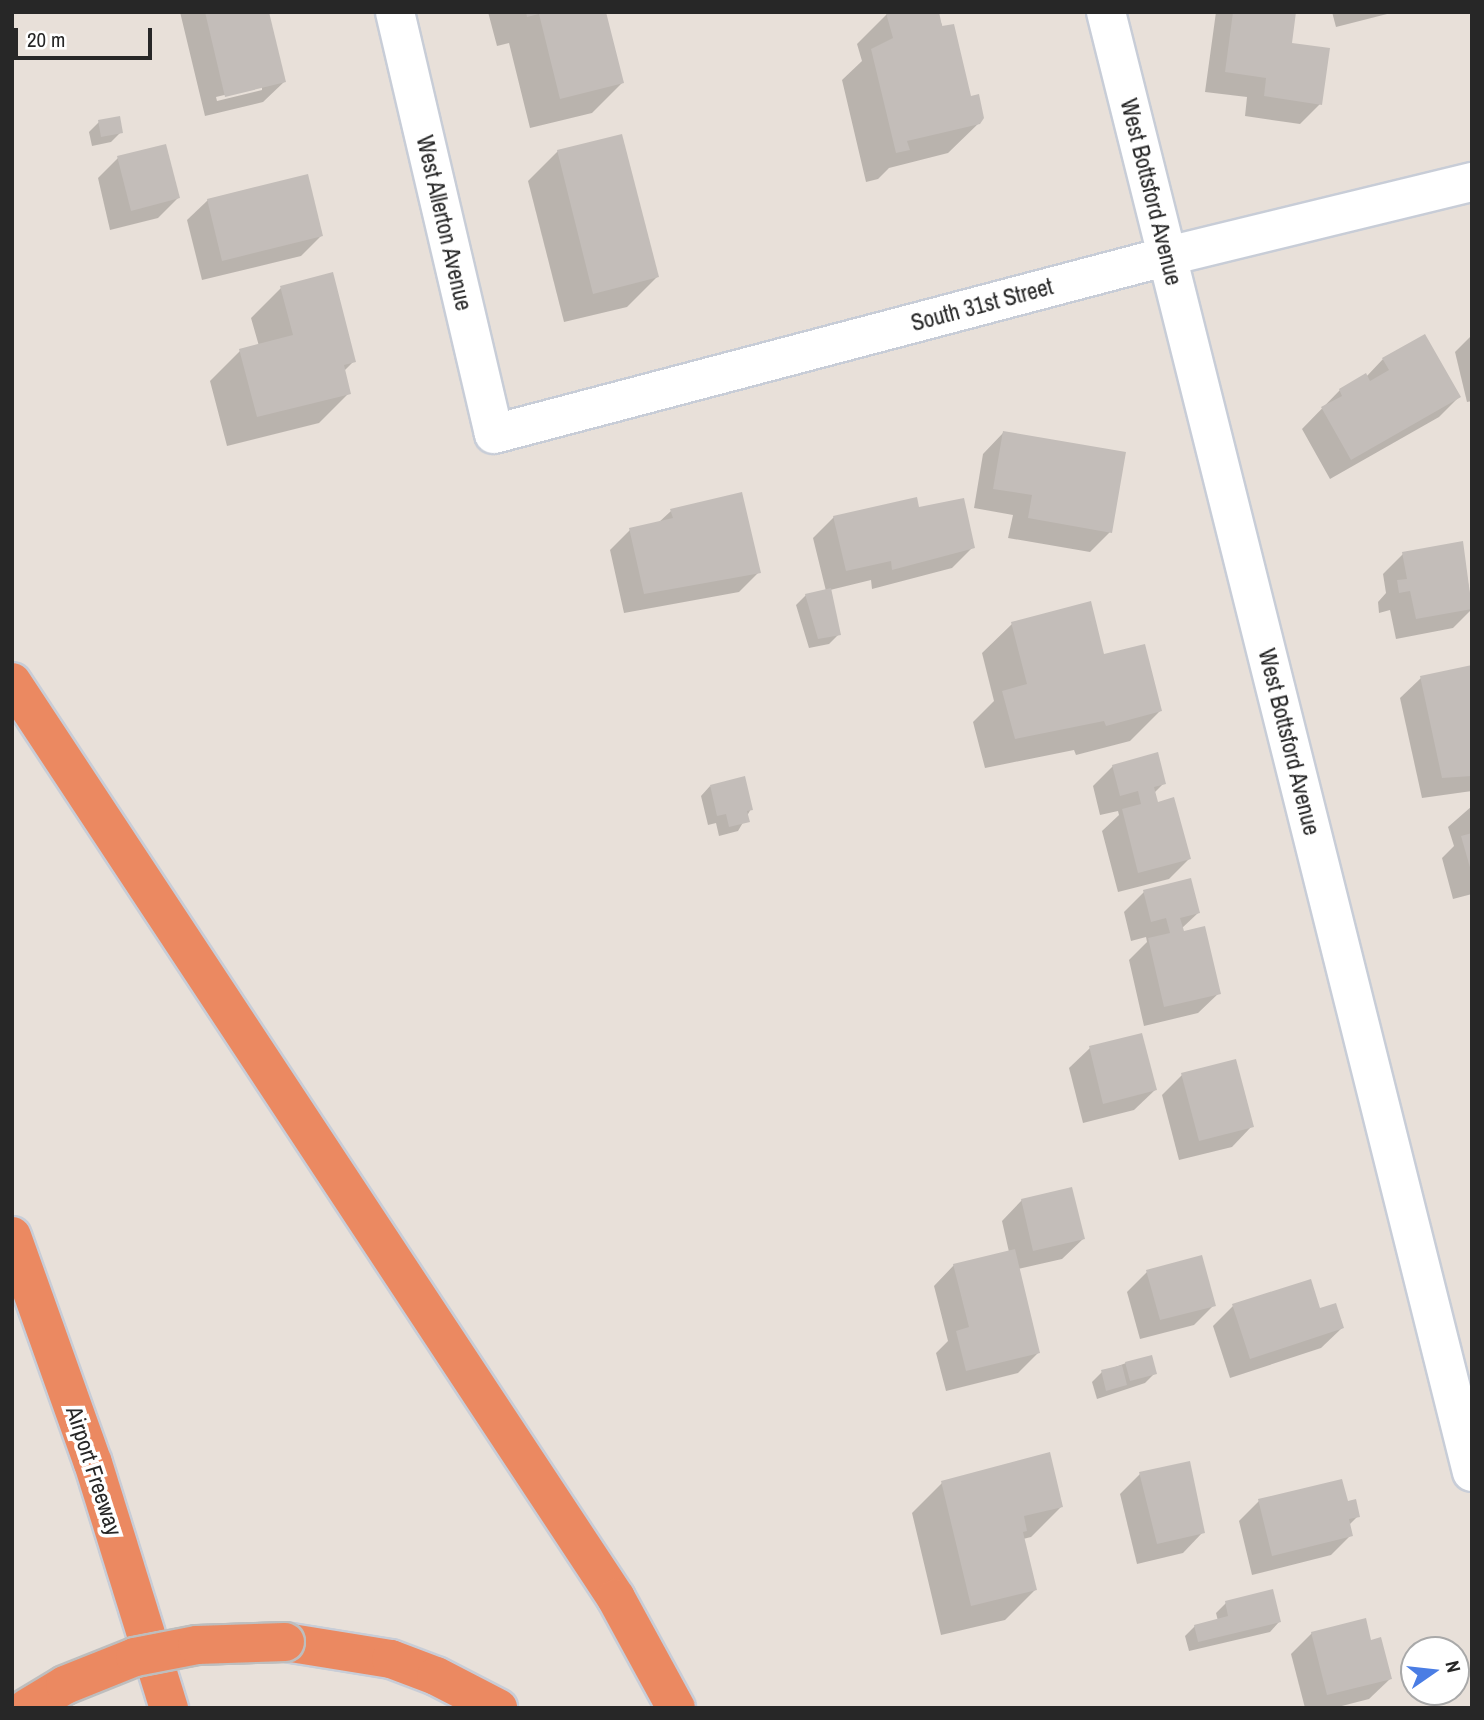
<!DOCTYPE html>
<style>
body{margin:0}
#map{position:relative;width:1484px;height:1720px;overflow:hidden;background:#e8e0d9;font-family:"Archivo Narrow",sans-serif}
div>[style]{position:absolute}
[style*='--x']{left:calc(var(--x)*1px);top:calc(var(--y)*1px);width:calc(var(--w)*1px);rotate:calc(var(--a)*1deg)}
.shadow>*{inset:0;background:#0003}
.building>*{inset:0;background:#c3bdb9}
.roads{filter:drop-shadow(2px 0 #c8cdd7) drop-shadow(-2px 0 #c8cdd7) drop-shadow(0 2px #c8cdd7) drop-shadow(0 -2px #c8cdd7)}
.minor>*{height:38px;margin:-19px;padding:0 19px;transform-origin:19px;border-radius:19px;background:#fff}
.highway>*{height:38px;margin:-19px;padding:0 19px;transform-origin:19px;border-radius:19px;background:#eb8961}
.bridges{filter:drop-shadow(2px 0 #bebebe) drop-shadow(-2px 0 #bebebe) drop-shadow(0 2px #bebebe) drop-shadow(0 -2px #bebebe)}
.highway-bridge>*{height:38px;margin:-19px;padding:0 19px;transform-origin:19px;border-radius:19px;background:#eb8961}
span{translate:-50% -50%;white-space:nowrap;text-align:center;line-height:1.15;-webkit-text-stroke:7px #fff;paint-order:stroke}
.street-label{font-size:23px;color:#272727}
.frame{position:absolute;inset:0;border:14px solid #272727;pointer-events:none}
.north{position:absolute;left:1400px;top:1636px;width:70px;height:70px;box-sizing:border-box;background:#fff;border:2px solid #a9a9a9;border-radius:50%;rotate:76deg;font-size:19px;font-weight:700;line-height:28px;text-align:center;color:#272727}
.north::after{content:'';display:block;margin:auto;width:24px;height:32px;background:#4a7de4;clip-path:polygon(50% 0,100% 100%,50% 72%,0 100%)}
.scale{position:absolute;left:14px;top:28px;width:138px;height:32px;box-sizing:border-box;border:4px solid #272727;border-top:0;padding-left:9px;font-size:21px;line-height:24px;white-space:nowrap;color:#272727;-webkit-text-stroke:5px #fff;paint-order:stroke}
</style>
<div id="map">
<div class="shadow">
<i style="clip-path:polygon(evenodd,180px 12px,267px 12px,284px 82px,263px 102px,205px 116px,180px 12px,262px 86px,262px 90px,217px 101px,216px 97px,262px 86px)"></i>
<i style="clip-path:polygon(488px 12px,604px 12px,622px 83px,592px 113px,530px 128px,509px 43px,497px 46px)"></i>
<i style="clip-path:polygon(937px 12px,979px 123px,948px 153px,889px 168px,878px 179px,866px 182px,842px 80px,862px 61px,857px 44px,887px 14px)"></i>
<i style="clip-path:polygon(1216px 12px,1294px 12px,1290px 44px,1320px 104px,1300px 124px,1245px 116px,1247px 97px,1205px 92px)"></i>
<i style="clip-path:polygon(1332px 12px,1395px 12px,1336px 27px)"></i>
<i style="clip-path:polygon(99px 122px,121px 132px,111px 142px,92px 146px,89px 132px)"></i>
<i style="clip-path:polygon(558px 151px,657px 277px,627px 307px,564px 322px,528px 181px)"></i>
<i style="clip-path:polygon(118px 158px,178px 198px,158px 218px,110px 230px,98px 178px)"></i>
<i style="clip-path:polygon(208px 200px,321px 236px,301px 256px,202px 280px,187px 220px)"></i>
<i style="clip-path:polygon(281px 288px,354px 361px,344px 371px,349px 393px,319px 423px,227px 446px,210px 381px,240px 351px,259px 346px,251px 318px)"></i>
<i style="clip-path:polygon(1472px 335px,1472px 401px,1467px 402px,1455px 352px)"></i>
<i style="clip-path:polygon(1383px 359px,1459px 397px,1439px 417px,1330px 479px,1302px 429px,1340px 390px,1366px 377px)"></i>
<i style="clip-path:polygon(1003px 433px,1110px 532px,1090px 552px,1008px 538px,1013px 515px,974px 508px,983px 454px)"></i>
<i style="clip-path:polygon(918px 510px,973px 547px,952px 568px,872px 589px,871px 580px,830px 590px,839px 634px,829px 644px,809px 648px,796px 605px,806px 595px,826px 591px,813px 538px,834px 517px)"></i>
<i style="clip-path:polygon(671px 511px,759px 572px,739px 592px,624px 613px,610px 550px,630px 530px,658px 523px)"></i>
<i style="clip-path:polygon(1462px 543px,1472px 609px,1453px 628px,1396px 639px,1390px 610px,1379px 613px,1378px 602px,1386px 593px,1383px 574px,1403px 554px)"></i>
<i style="clip-path:polygon(1012px 624px,1103px 656px,1160px 711px,1130px 741px,1076px 755px,1074px 750px,985px 768px,973px 722px,994px 701px,982px 653px)"></i>
<i style="clip-path:polygon(1472px 666px,1472px 791px,1422px 798px,1400px 698px,1421px 678px)"></i>
<i style="clip-path:polygon(1113px 766px,1164px 783px,1154px 793px,1156px 804px,1189px 859px,1169px 879px,1118px 892px,1102px 831px,1119px 815px,1118px 811px,1100px 815px,1093px 786px)"></i>
<i style="clip-path:polygon(710px 786px,751px 809px,738px 831px,719px 836px,716px 823px,708px 825px,701px 796px)"></i>
<i style="clip-path:polygon(1472px 806px,1472px 894px,1453px 899px,1442px 858px,1454px 846px,1448px 827px)"></i>
<i style="clip-path:polygon(1144px 892px,1198px 913px,1181px 929px,1219px 993px,1198px 1013px,1144px 1026px,1129px 960px,1147px 942px,1146px 937px,1131px 941px,1124px 912px)"></i>
<i style="clip-path:polygon(1090px 1048px,1155px 1090px,1134px 1110px,1083px 1123px,1069px 1068px)"></i>
<i style="clip-path:polygon(1182px 1075px,1252px 1126px,1232px 1147px,1179px 1160px,1162px 1095px)"></i>
<i style="clip-path:polygon(1022px 1200px,1083px 1239px,1062px 1259px,1018px 1269px,1038px 1353px,1018px 1373px,946px 1391px,936px 1353px,948px 1341px,934px 1286px,954px 1265px,1009px 1252px,1002px 1221px)"></i>
<i style="clip-path:polygon(1147px 1272px,1214px 1305px,1194px 1325px,1140px 1339px,1127px 1292px)"></i>
<i style="clip-path:polygon(1233px 1306px,1319px 1310px,1342px 1328px,1321px 1348px,1230px 1378px,1213px 1326px)"></i>
<i style="clip-path:polygon(1126px 1363px,1155px 1373px,1145px 1383px,1097px 1399px,1092px 1382px,1102px 1372px)"></i>
<i style="clip-path:polygon(1140px 1474px,1203px 1532px,1183px 1553px,1137px 1564px,1120px 1494px)"></i>
<i style="clip-path:polygon(942px 1483px,1061px 1507px,1031px 1537px,1023px 1539px,1035px 1590px,1005px 1620px,941px 1635px,912px 1513px)"></i>
<i style="clip-path:polygon(1259px 1501px,1347px 1503px,1358px 1516px,1349px 1525px,1351px 1535px,1331px 1555px,1252px 1575px,1239px 1521px)"></i>
<i style="clip-path:polygon(1226px 1603px,1279px 1622px,1270px 1632px,1189px 1651px,1185px 1636px,1195px 1626px,1218px 1621px,1216px 1613px)"></i>
<i style="clip-path:polygon(1312px 1633px,1390px 1679px,1369px 1699px,1334px 1708px,1305px 1708px,1291px 1654px)"></i>
</div>
<div class="building">
<i style="clip-path:polygon(205px 12px,269px 12px,286px 82px,225px 97px)"></i>
<i style="clip-path:polygon(526px 12px,606px 12px,624px 83px,560px 99px,539px 14px,527px 17px)"></i>
<i style="clip-path:polygon(939px 12px,942px 26px,954px 24px,971px 96px,979px 94px,984px 118px,980px 124px,907px 141px,910px 150px,896px 153px,871px 49px,893px 38px,886px 13px)"></i>
<i style="clip-path:polygon(1233px 12px,1296px 12px,1292px 43px,1330px 48px,1322px 105px,1264px 96px,1266px 78px,1225px 72px)"></i>
<i style="clip-path:polygon(120px 116px,123px 133px,101px 137px,98px 120px)"></i>
<i style="clip-path:polygon(622px 134px,659px 277px,593px 294px,557px 150px)"></i>
<i style="clip-path:polygon(166px 144px,180px 198px,131px 211px,117px 156px)"></i>
<i style="clip-path:polygon(308px 174px,323px 236px,222px 261px,207px 199px)"></i>
<i style="clip-path:polygon(333px 272px,356px 362px,344px 365px,351px 394px,257px 417px,239px 349px,293px 335px,280px 286px)"></i>
<i style="clip-path:polygon(1425px 334px,1461px 397px,1351px 460px,1321px 407px,1342px 396px,1339px 389px,1366px 373px,1370px 381px,1389px 370px,1382px 358px)"></i>
<i style="clip-path:polygon(1003px 431px,1126px 452px,1112px 533px,1028px 518px,1032px 495px,993px 489px)"></i>
<i style="clip-path:polygon(742px 492px,761px 573px,644px 594px,629px 528px,673px 518px,670px 509px)"></i>
<i style="clip-path:polygon(917px 497px,919px 507px,964px 498px,975px 548px,892px 570px,891px 561px,846px 571px,833px 516px)"></i>
<i style="clip-path:polygon(1463px 541px,1472px 609px,1416px 619px,1410px 591px,1399px 593px,1397px 580px,1407px 579px,1402px 552px)"></i>
<i style="clip-path:polygon(831px 588px,841px 635px,818px 639px,805px 594px)"></i>
<i style="clip-path:polygon(1091px 601px,1104px 654px,1145px 644px,1162px 711px,1106px 726px,1104px 721px,1015px 739px,1002px 691px,1027px 684px,1011px 622px)"></i>
<i style="clip-path:polygon(1472px 665px,1472px 776px,1442px 778px,1420px 676px)"></i>
<i style="clip-path:polygon(1158px 752px,1166px 784px,1154px 787px,1158px 802px,1174px 797px,1191px 859px,1138px 873px,1122px 809px,1141px 804px,1138px 791px,1120px 796px,1112px 765px)"></i>
<i style="clip-path:polygon(745px 776px,753px 810px,747px 811px,750px 822px,729px 827px,726px 814px,717px 816px,710px 785px)"></i>
<i style="clip-path:polygon(1472px 833px,1472px 871px,1471px 871px,1461px 836px)"></i>
<i style="clip-path:polygon(1191px 878px,1200px 913px,1180px 918px,1184px 931px,1205px 926px,1221px 994px,1164px 1007px,1148px 938px,1170px 933px,1166px 918px,1151px 922px,1143px 890px)"></i>
<i style="clip-path:polygon(1142px 1033px,1157px 1090px,1103px 1104px,1089px 1046px)"></i>
<i style="clip-path:polygon(1236px 1059px,1254px 1127px,1199px 1141px,1181px 1073px)"></i>
<i style="clip-path:polygon(1072px 1187px,1085px 1239px,1033px 1251px,1021px 1199px)"></i>
<i style="clip-path:polygon(1015px 1249px,1040px 1353px,966px 1371px,956px 1331px,969px 1327px,953px 1264px)"></i>
<i style="clip-path:polygon(1202px 1255px,1216px 1306px,1160px 1320px,1146px 1270px)"></i>
<i style="clip-path:polygon(1311px 1279px,1320px 1308px,1336px 1303px,1344px 1328px,1250px 1359px,1232px 1304px)"></i>
<i style="clip-path:polygon(1152px 1355px,1157px 1374px,1130px 1381px,1125px 1362px)"></i>
<i style="clip-path:polygon(1122px 1365px,1127px 1385px,1106px 1391px,1101px 1370px)"></i>
<i style="clip-path:polygon(1050px 1452px,1063px 1507px,1024px 1516px,1027px 1531px,1023px 1532px,1037px 1590px,971px 1606px,941px 1481px)"></i>
<i style="clip-path:polygon(1190px 1461px,1205px 1533px,1157px 1544px,1139px 1472px)"></i>
<i style="clip-path:polygon(1342px 1479px,1348px 1501px,1356px 1499px,1360px 1517px,1349px 1519px,1353px 1536px,1272px 1556px,1258px 1499px)"></i>
<i style="clip-path:polygon(1273px 1589px,1281px 1622px,1198px 1642px,1194px 1625px,1228px 1616px,1225px 1601px)"></i>
<i style="clip-path:polygon(1366px 1618px,1371px 1640px,1381px 1637px,1392px 1679px,1327px 1695px,1311px 1632px)"></i>
</div>
<div class="roads">
<div class="minor">
<i style="--x:395;--y:12;--w:433;--a:76.8"></i>
<i style="--x:494;--y:434;--w:697;--a:-14.79"></i>
<i style="--x:1168;--y:256;--w:313;--a:-13.7"></i>
<i style="--x:1106;--y:12;--w:1505;--a:75.93"></i>
</div>
<div class="highway">
<i style="--x:12;--y:682;--w:1097;--a:56.6"></i>
<i style="--x:616;--y:1598;--w:125;--a:61.4"></i>
<i style="--x:12;--y:1236;--w:241;--a:70.4"></i>
<i style="--x:93;--y:1463;--w:257;--a:72.8"></i>
<i style="--x:285;--y:1642;--w:107;--a:9.1"></i>
<i style="--x:391;--y:1659;--w:48;--a:20.7"></i>
<i style="--x:436;--y:1676;--w:70;--a:27.3"></i>
</div>
</div>
<div class="bridges">
<div class="highway-bridge">
<i style="--x:27;--y:1708;--w:44;--a:-31.2"></i>
<i style="--x:65;--y:1685;--w:75;--a:-21.8"></i>
<i style="--x:135;--y:1657;--w:63;--a:-11"></i>
<i style="--x:197;--y:1645;--w:88;--a:-2"></i>
</div>
</div>
<div class="street-label">
<span style="left:1151px;top:192px;rotate:76deg">West Bottsford Avenue</span>
<span style="left:444px;top:223px;rotate:77deg">West Allerton Avenue</span>
<span style="left:982px;top:305px;rotate:-15deg">South 31st Street</span>
<span style="left:1289px;top:742px;rotate:76deg">West Bottsford Avenue</span>
<span style="left:94px;top:1471px;rotate:72deg">Airport Freeway</span>
</div>
<div class="frame"></div>
<div class="north">N</div>
<div class="scale">20 m</div>
</div>
